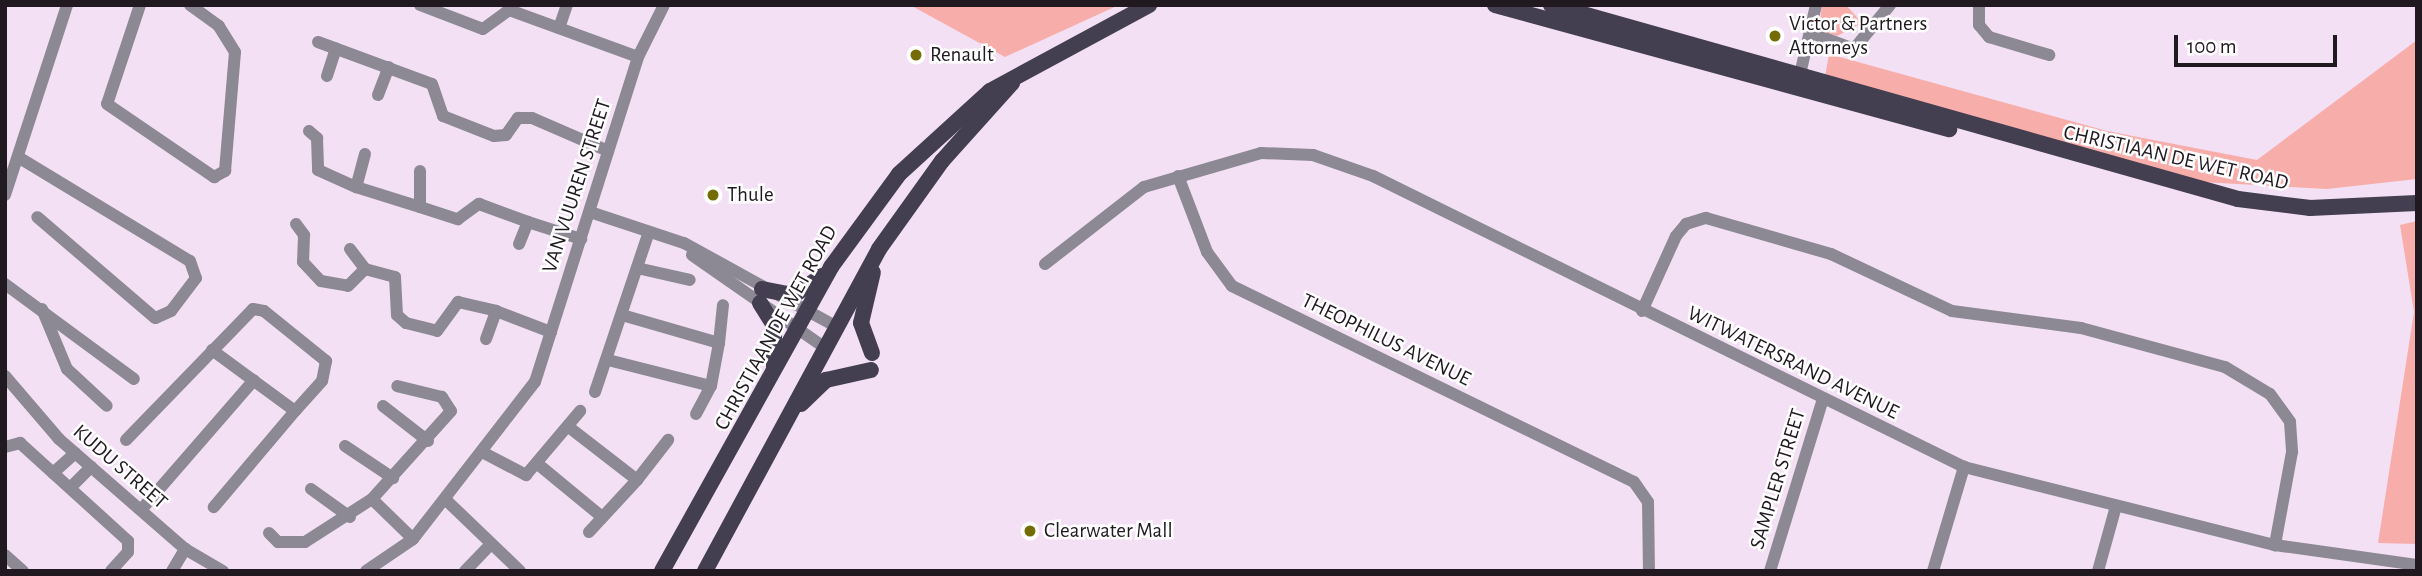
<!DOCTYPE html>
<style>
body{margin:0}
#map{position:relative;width:2422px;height:576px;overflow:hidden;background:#f4e0f4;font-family:"Alegreya Sans",sans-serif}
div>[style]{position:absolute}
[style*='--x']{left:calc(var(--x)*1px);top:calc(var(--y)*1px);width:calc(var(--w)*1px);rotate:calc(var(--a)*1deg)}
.green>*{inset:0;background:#f7adaa}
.minor>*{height:12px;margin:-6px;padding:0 6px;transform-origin:6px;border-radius:6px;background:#8c8994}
.major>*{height:16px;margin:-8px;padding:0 8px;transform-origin:8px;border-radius:8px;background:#433e50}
.dots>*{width:19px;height:19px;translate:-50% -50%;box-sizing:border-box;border:4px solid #fff;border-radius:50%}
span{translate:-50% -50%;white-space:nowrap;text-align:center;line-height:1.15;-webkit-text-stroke:5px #fff;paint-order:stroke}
.poi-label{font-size:21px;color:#201920}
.left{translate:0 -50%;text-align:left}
.street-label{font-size:21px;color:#201920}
.frame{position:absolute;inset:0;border:7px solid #201920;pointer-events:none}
.scale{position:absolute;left:2174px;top:35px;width:163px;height:32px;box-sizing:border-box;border:4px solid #201920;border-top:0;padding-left:9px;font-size:21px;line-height:24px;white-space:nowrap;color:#201920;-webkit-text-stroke:5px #fff;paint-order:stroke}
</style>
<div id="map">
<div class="green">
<i style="clip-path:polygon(910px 5px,1119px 5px,1005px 57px)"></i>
<i style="clip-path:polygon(1822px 5px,1846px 5px,1862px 23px,1837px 36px,1819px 30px)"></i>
<i style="clip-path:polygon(2417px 40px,2417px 179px,2327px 189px,2201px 182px,1825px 77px,1829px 54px,2107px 131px,2257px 160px)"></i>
<i style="clip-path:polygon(2417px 221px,2417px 544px,2378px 543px,2414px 312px,2400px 225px)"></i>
</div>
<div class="minor">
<i style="--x:140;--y:5;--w:104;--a:108.4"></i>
<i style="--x:107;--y:104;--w:130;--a:34.3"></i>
<i style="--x:214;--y:177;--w:13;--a:-29"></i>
<i style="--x:225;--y:171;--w:119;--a:-85.2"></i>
<i style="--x:235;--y:52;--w:31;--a:-122"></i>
<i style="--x:219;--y:26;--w:36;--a:-144"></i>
<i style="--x:420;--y:5;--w:67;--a:20.9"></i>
<i style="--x:483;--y:29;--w:32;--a:-36"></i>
<i style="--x:509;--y:10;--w:137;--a:20"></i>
<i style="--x:1979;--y:5;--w:20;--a:90"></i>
<i style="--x:1979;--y:25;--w:16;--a:50"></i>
<i style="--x:1989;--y:37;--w:63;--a:16.7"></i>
<i style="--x:559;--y:28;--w:24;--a:-71"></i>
<i style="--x:1814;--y:34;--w:43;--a:20.6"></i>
<i style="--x:1854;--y:49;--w:57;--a:-50.7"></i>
<i style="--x:318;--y:42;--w:121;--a:20.2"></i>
<i style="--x:432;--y:84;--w:34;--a:71"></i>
<i style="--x:443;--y:116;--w:55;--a:21.4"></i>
<i style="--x:494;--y:136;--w:12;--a:-5"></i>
<i style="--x:506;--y:135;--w:21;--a:-55"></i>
<i style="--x:518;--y:118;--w:14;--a:0"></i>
<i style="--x:532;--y:118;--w:83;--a:23.5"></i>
<i style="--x:327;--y:76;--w:29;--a:-72"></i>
<i style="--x:1798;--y:83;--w:80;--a:-77"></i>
<i style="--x:378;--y:95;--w:30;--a:-69"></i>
<i style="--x:309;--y:131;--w:11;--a:41"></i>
<i style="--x:317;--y:138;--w:32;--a:88"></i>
<i style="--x:318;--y:170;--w:42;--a:24.1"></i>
<i style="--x:365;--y:154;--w:34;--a:105"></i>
<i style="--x:356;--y:187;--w:67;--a:17.4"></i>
<i style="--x:18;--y:157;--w:201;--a:31.2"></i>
<i style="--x:190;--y:261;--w:18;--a:71"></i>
<i style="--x:196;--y:278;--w:41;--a:127.1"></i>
<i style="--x:171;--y:311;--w:17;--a:156"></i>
<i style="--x:155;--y:318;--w:155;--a:-139.4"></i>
<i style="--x:420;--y:171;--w:36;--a:90"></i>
<i style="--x:420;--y:207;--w:40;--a:18"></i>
<i style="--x:458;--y:219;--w:26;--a:-36"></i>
<i style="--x:479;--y:204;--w:52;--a:20.2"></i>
<i style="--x:1178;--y:176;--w:81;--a:69.1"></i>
<i style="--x:1207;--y:252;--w:42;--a:53.7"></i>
<i style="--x:1232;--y:286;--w:447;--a:26"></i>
<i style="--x:1634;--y:482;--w:24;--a:55"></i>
<i style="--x:1648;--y:502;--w:69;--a:89.2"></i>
<i style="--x:5;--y:195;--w:200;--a:-71.9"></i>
<i style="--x:590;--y:212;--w:99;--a:18.3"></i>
<i style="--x:684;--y:243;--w:172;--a:28.8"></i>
<i style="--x:296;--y:224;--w:14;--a:54"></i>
<i style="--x:304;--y:235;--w:27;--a:92"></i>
<i style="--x:303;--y:262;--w:26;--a:47"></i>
<i style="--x:321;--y:281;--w:27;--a:10"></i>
<i style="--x:348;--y:286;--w:24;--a:-45"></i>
<i style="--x:365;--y:269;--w:31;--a:15"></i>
<i style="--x:395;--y:277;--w:38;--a:87"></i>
<i style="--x:397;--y:315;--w:12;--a:42"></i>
<i style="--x:406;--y:323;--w:32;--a:14"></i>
<i style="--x:437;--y:331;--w:36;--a:-54"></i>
<i style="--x:458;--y:302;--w:39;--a:13"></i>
<i style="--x:519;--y:244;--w:24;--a:-68"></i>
<i style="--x:528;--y:222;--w:56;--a:17.8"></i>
<i style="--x:350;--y:249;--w:25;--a:53"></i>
<i style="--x:692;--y:255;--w:161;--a:34.9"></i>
<i style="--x:1045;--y:264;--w:125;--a:-37.9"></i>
<i style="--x:1144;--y:187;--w:122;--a:-16.2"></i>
<i style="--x:1261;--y:153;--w:52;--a:2.2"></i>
<i style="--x:1313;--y:155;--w:64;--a:19.3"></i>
<i style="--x:1373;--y:176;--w:659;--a:26.21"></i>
<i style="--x:1964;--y:467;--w:321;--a:14.1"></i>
<i style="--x:2275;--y:545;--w:143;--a:8"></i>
<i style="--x:637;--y:268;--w:54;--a:12.8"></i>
<i style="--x:5;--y:284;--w:160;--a:36.4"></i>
<i style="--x:42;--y:309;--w:65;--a:67.4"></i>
<i style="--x:67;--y:369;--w:54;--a:42.8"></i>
<i style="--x:1642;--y:311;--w:82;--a:-65.6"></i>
<i style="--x:1676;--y:236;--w:16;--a:-50"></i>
<i style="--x:1686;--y:224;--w:21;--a:-17"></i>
<i style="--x:1706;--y:218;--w:130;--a:16.1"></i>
<i style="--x:1831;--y:254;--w:134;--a:25.2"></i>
<i style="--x:1952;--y:311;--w:130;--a:7.5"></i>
<i style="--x:2081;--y:328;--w:149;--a:15.2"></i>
<i style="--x:2225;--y:367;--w:52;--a:31"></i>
<i style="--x:2270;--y:394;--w:34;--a:54"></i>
<i style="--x:2290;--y:422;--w:30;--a:86"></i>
<i style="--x:2292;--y:452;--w:95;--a:100.4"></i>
<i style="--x:622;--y:315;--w:101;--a:16.1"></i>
<i style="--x:719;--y:343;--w:38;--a:-84"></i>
<i style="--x:486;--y:339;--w:30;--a:-70"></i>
<i style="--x:496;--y:311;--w:59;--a:20.9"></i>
<i style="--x:212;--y:350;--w:103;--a:36.3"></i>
<i style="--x:295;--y:411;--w:126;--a:130.2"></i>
<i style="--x:608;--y:360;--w:106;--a:14.2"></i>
<i style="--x:5;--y:376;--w:83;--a:49.4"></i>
<i style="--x:59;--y:439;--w:167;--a:41.1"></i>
<i style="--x:185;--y:549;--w:44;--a:30.1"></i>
<i style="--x:595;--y:392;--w:169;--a:-71.4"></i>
<i style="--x:383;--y:406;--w:57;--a:37.9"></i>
<i style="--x:696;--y:414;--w:32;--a:-62"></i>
<i style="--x:711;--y:386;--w:44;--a:-79.5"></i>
<i style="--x:570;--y:428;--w:85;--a:37.8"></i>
<i style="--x:637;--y:480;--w:51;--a:-52.2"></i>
<i style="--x:126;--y:440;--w:182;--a:-45.9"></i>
<i style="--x:253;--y:309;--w:11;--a:10"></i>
<i style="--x:264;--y:311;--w:80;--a:38.9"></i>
<i style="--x:326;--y:361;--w:20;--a:101"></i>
<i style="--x:322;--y:381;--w:40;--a:132"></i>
<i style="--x:345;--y:446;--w:58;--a:33.7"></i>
<i style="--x:5;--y:447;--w:16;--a:-15"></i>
<i style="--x:20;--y:443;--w:146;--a:42.2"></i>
<i style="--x:128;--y:541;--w:11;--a:90"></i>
<i style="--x:128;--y:552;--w:25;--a:132"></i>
<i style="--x:482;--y:452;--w:50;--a:27.6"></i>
<i style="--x:526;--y:475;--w:84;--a:-49.8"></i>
<i style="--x:539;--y:465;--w:82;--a:39.5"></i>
<i style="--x:53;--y:473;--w:30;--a:-42"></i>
<i style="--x:70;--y:488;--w:30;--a:-45"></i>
<i style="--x:311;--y:489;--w:48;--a:35.7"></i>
<i style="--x:372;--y:499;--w:118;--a:-48.1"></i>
<i style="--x:451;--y:411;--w:17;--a:-123"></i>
<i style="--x:442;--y:397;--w:46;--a:-166.3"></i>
<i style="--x:445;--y:499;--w:104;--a:43.8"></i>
<i style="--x:141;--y:510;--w:172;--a:-49"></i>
<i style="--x:589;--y:532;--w:71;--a:-47.3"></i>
<i style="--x:269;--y:533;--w:13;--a:45"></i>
<i style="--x:278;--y:542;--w:27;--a:0"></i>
<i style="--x:305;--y:542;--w:80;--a:-32.7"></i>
<i style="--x:372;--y:499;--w:57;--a:44.3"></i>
<i style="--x:5;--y:555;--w:24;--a:42"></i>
<i style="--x:172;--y:571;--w:26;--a:-59"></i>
<i style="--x:366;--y:571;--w:57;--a:-34.2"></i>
<i style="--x:413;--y:539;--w:199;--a:-52.2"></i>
<i style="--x:535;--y:382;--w:341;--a:-72.4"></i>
<i style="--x:638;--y:57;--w:58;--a:-63.4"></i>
<i style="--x:465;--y:571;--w:37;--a:-46"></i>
<i style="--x:1770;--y:571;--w:180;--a:-72.9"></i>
<i style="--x:1933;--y:571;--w:109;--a:-73.4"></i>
<i style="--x:2098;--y:571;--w:67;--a:-74.5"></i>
</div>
<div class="major">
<i style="--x:1495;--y:5;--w:471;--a:15.3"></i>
<i style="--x:1551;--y:5;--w:714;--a:15.77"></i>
<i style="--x:2238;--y:199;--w:73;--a:7.1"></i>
<i style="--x:2310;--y:208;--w:107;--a:-2.7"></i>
<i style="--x:762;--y:289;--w:33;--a:11"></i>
<i style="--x:794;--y:295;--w:34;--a:-34"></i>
<i style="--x:760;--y:303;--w:26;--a:58"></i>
<i style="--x:774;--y:325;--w:42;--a:90"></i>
<i style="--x:872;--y:353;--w:32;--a:-110"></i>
<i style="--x:861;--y:323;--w:52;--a:-76.8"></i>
<i style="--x:801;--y:404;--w:35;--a:-44"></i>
<i style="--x:826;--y:380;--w:46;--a:-12.5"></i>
<i style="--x:662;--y:571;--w:348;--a:-60.9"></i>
<i style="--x:831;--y:267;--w:115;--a:-53.8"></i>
<i style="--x:899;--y:174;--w:123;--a:-42.4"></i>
<i style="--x:990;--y:91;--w:181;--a:-28.4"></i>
<i style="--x:705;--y:571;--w:366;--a:-61.6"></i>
<i style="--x:879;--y:249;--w:108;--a:-54.4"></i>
<i style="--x:942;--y:161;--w:105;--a:-48.1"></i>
</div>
<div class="dots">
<i style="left:1775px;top:36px;background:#746c07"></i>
<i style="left:916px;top:55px;background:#746c07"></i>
<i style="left:713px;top:195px;background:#746c07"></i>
<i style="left:1030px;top:531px;background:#746c07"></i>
</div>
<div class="poi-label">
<span class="left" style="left:1789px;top:36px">Victor &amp; Partners<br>Attorneys</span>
<span class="left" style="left:930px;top:55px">Renault</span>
<span class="left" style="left:727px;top:195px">Thule</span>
<span class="left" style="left:1044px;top:531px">Clearwater Mall</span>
</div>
<div class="street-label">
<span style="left:2176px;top:158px;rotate:13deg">CHRISTIAAN DE WET ROAD</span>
<span style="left:577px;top:186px;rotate:-72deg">VAN VUUREN STREET</span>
<span style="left:776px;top:328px;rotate:-61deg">CHRISTIAAN DE WET ROAD</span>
<span style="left:1386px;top:340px;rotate:26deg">THEOPHILUS AVENUE</span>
<span style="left:1793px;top:363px;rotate:26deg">WITWATERSRAND AVENUE</span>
<span style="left:120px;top:467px;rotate:41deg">KUDU STREET</span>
<span style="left:1778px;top:479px;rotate:-73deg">SAMPLER STREET</span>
</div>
<div class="frame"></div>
<div class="scale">100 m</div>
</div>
